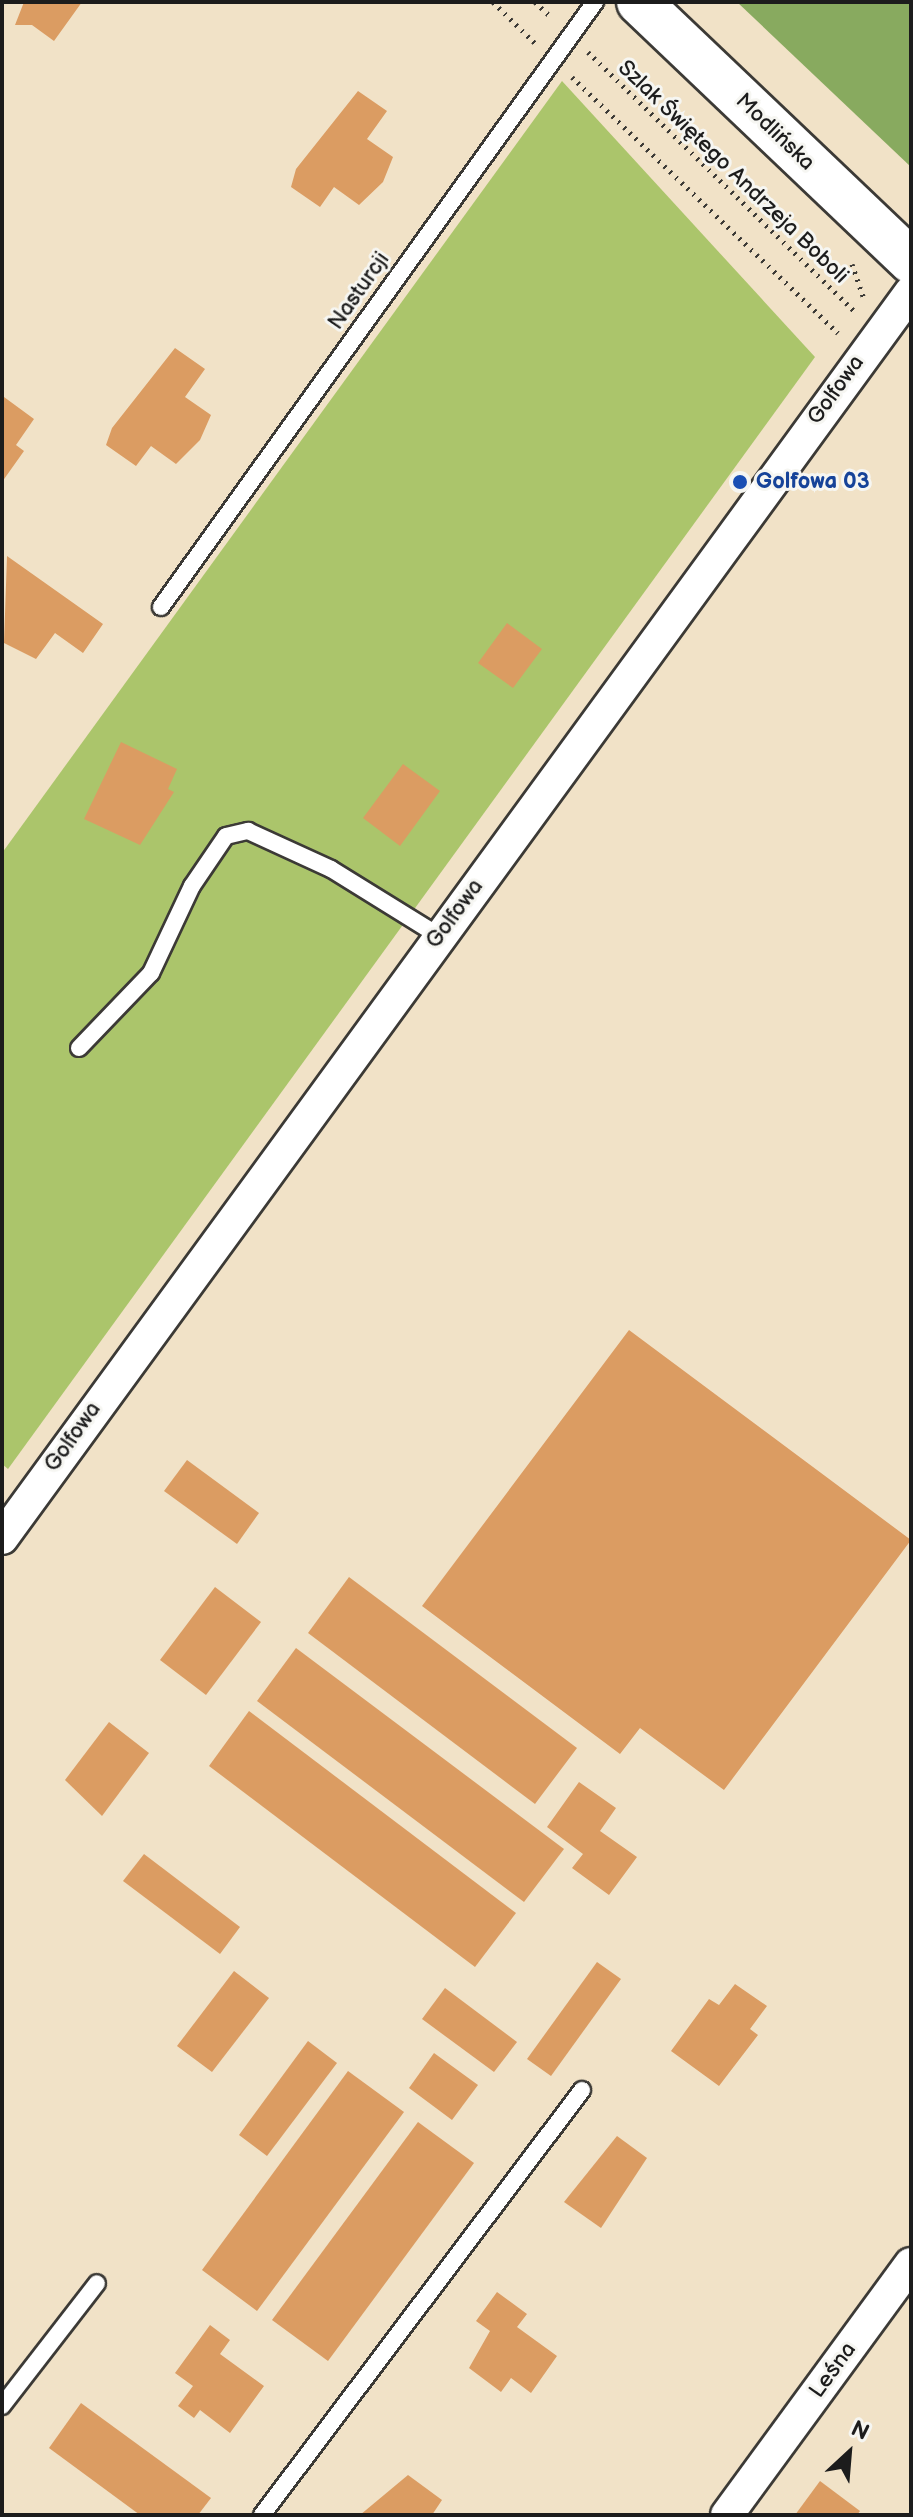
<!DOCTYPE html>
<meta charset="utf-8">
<style>
body{margin:0}
#map{position:relative;width:913px;height:2517px;overflow:hidden;background:#f1e2c7;font-family:"Balsamiq Sans",sans-serif}
div>[style]{position:absolute}
[style*='--x']{left:calc(var(--x)*1px);top:calc(var(--y)*1px);width:calc(var(--w)*1px);rotate:calc(var(--a)*1deg)}
.green>*{inset:0;background:#abc56b}
.forest>*{inset:0;background:#88aa5f}
.building>*{inset:0;background:#db9c62}
.path>*{height:5px;margin-top:-2.5px;transform-origin:0;background:repeating-linear-gradient(90deg,#3c3a36 0 2px,transparent 0 8px)}
.roads{filter:drop-shadow(2px 0 #3c3a36) drop-shadow(-2px 0 #3c3a36) drop-shadow(0 2px #3c3a36) drop-shadow(0 -2px #3c3a36)}
.service>*{height:16px;margin:-8px;padding:0 8px;transform-origin:8px;border-radius:8px;background:#fff}
.minor>*{height:32px;margin:-16px;padding:0 16px;transform-origin:16px;border-radius:16px;background:#fff}
.secondary>*{height:44px;margin:-22px;padding:0 22px;transform-origin:22px;border-radius:22px;background:#fff}
.dots>*{width:22px;height:22px;translate:-50% -50%;box-sizing:border-box;border:4px solid #f6f6f2;border-radius:50%}
span{translate:-50% -50%;white-space:nowrap;text-align:center;line-height:1.15;-webkit-text-stroke:6px #f6f6f2;paint-order:stroke}
.street-label{font-size:22px;color:#1c1c1c}
.transit-label{font-size:22px;color:#164399;font-weight:700}
.left{translate:0 -50%;text-align:left}
.frame{position:absolute;inset:0;border:4px solid #1c1c1c;pointer-events:none}
.north{position:absolute;left:809px;top:2413px;width:80px;height:80px;-webkit-text-stroke:6px #f6f6f2;paint-order:stroke;rotate:26deg;font-size:22px;font-weight:700;line-height:32px;text-align:center;color:#1c1c1c}
.north::after{content:'';display:block;margin:auto;width:28px;height:36px;background:#1c1c1c;clip-path:polygon(50% 0,100% 100%,50% 72%,0 100%)}
</style>
<div id="map">
<div class="green">
<i style="clip-path:polygon(562px 81px,815px 357px,8px 1469px,2px 1464px,2px 853px)"></i>
</div>
<div class="forest">
<i style="clip-path:polygon(737px 2px,911px 2px,911px 167px)"></i>
</div>
<div class="building">
<i style="clip-path:polygon(24px 2px,82px 2px,54px 41px,32px 25px,15px 25px)"></i>
<i style="clip-path:polygon(358px 91px,387px 111px,367px 139px,393px 157px,383px 182px,359px 205px,334px 187px,320px 207px,291px 187px,296px 169px)"></i>
<i style="clip-path:polygon(175px 348px,205px 369px,185px 397px,211px 415px,200px 440px,176px 464px,151px 446px,136px 466px,106px 445px,112px 428px)"></i>
<i style="clip-path:polygon(4px 397px,34px 419px,16px 445px,24px 451px,2px 482px)"></i>
<i style="clip-path:polygon(7px 556px,103px 624px,83px 653px,55px 633px,36px 659px,4px 643px)"></i>
<i style="clip-path:polygon(507px 623px,542px 649px,513px 688px,478px 663px)"></i>
<i style="clip-path:polygon(121px 742px,177px 769px,168px 789px,174px 792px,140px 845px,84px 819px)"></i>
<i style="clip-path:polygon(403px 764px,440px 791px,400px 846px,363px 818px)"></i>
<i style="clip-path:polygon(629px 1330px,911px 1540px,724px 1790px,640px 1728px,620px 1754px,422px 1606px)"></i>
<i style="clip-path:polygon(187px 1460px,259px 1513px,237px 1544px,164px 1491px)"></i>
<i style="clip-path:polygon(349px 1577px,577px 1748px,535px 1804px,308px 1633px)"></i>
<i style="clip-path:polygon(215px 1587px,261px 1622px,206px 1695px,160px 1660px)"></i>
<i style="clip-path:polygon(296px 1648px,564px 1849px,524px 1902px,257px 1701px)"></i>
<i style="clip-path:polygon(249px 1711px,516px 1913px,475px 1967px,209px 1766px)"></i>
<i style="clip-path:polygon(109px 1722px,149px 1753px,102px 1816px,65px 1780px)"></i>
<i style="clip-path:polygon(579px 1782px,616px 1808px,600px 1831px,637px 1857px,609px 1895px,572px 1868px,583px 1854px,547px 1827px)"></i>
<i style="clip-path:polygon(144px 1854px,240px 1927px,220px 1954px,123px 1881px)"></i>
<i style="clip-path:polygon(597px 1962px,621px 1979px,551px 2076px,527px 2059px)"></i>
<i style="clip-path:polygon(234px 1971px,269px 1998px,212px 2072px,177px 2046px)"></i>
<i style="clip-path:polygon(735px 1984px,767px 2006px,750px 2029px,758px 2035px,719px 2086px,671px 2051px,709px 1999px,719px 2005px)"></i>
<i style="clip-path:polygon(445px 1988px,517px 2042px,494px 2072px,422px 2019px)"></i>
<i style="clip-path:polygon(308px 2041px,337px 2063px,267px 2156px,239px 2135px)"></i>
<i style="clip-path:polygon(434px 2053px,478px 2085px,452px 2120px,409px 2088px)"></i>
<i style="clip-path:polygon(348px 2071px,404px 2112px,257px 2311px,202px 2270px)"></i>
<i style="clip-path:polygon(418px 2122px,474px 2163px,328px 2361px,272px 2320px)"></i>
<i style="clip-path:polygon(617px 2136px,647px 2158px,601px 2228px,564px 2202px)"></i>
<i style="clip-path:polygon(497px 2292px,527px 2314px,517px 2327px,557px 2356px,531px 2393px,511px 2378px,501px 2392px,469px 2368px,490px 2331px,476px 2321px)"></i>
<i style="clip-path:polygon(210px 2325px,230px 2340px,220px 2354px,264px 2386px,230px 2433px,200px 2410px,194px 2418px,178px 2406px,193px 2386px,175px 2373px)"></i>
<i style="clip-path:polygon(81px 2403px,211px 2498px,198px 2515px,140px 2515px,49px 2448px)"></i>
<i style="clip-path:polygon(408px 2475px,442px 2500px,432px 2515px,360px 2515px)"></i>
<i style="clip-path:polygon(820px 2481px,860px 2511px,857px 2515px,795px 2515px)"></i>
</div>
<div class="path">
<i style="--x:493;--y:2;--w:59;--a:44.3"></i>
<i style="--x:535;--y:2;--w:23;--a:43"></i>
<i style="--x:588;--y:52;--w:374;--a:44.2"></i>
<i style="--x:572;--y:77;--w:369;--a:43.9"></i>
<i style="--x:852;--y:264;--w:37;--a:71"></i>
</div>
<div class="roads">
<div class="service">
<i style="--x:161;--y:607;--w:745;--a:-54.35"></i>
<i style="--x:79;--y:1048;--w:104;--a:-46.2"></i>
<i style="--x:151;--y:973;--w:96;--a:-64.8"></i>
<i style="--x:192;--y:886;--w:60;--a:-55.8"></i>
<i style="--x:226;--y:836;--w:23;--a:-13"></i>
<i style="--x:248;--y:831;--w:91;--a:24.6"></i>
<i style="--x:331;--y:869;--w:127;--a:31.8"></i>
<i style="--x:2;--y:2406;--w:155;--a:-52.3"></i>
<i style="--x:262;--y:2515;--w:532;--a:-53.02"></i>
</div>
<div class="minor">
<i style="--x:2;--y:1538;--w:1542;--a:-53.89"></i>
<i style="--x:727;--y:2515;--w:311;--a:-53.8"></i>
</div>
<div class="secondary">
<i style="--x:639;--y:2;--w:376;--a:43.6"></i>
</div>
</div>
<div class="dots">
<i style="left:740px;top:482px;background:#1a4fb4"></i>
</div>
<div class="street-label">
<span style="left:775px;top:132px;rotate:44deg">Modlińska</span>
<span style="left:733px;top:172px;rotate:44deg">Szlak Świętego Andrzeja Boboli</span>
<span style="left:359px;top:291px;rotate:-55deg">Nasturcji</span>
<span style="left:836px;top:390px;rotate:-54deg">Golfowa</span>
<span style="left:455px;top:914px;rotate:-54deg">Golfowa</span>
<span style="left:73px;top:1437px;rotate:-55deg">Golfowa</span>
<span style="left:833px;top:2370px;rotate:-54deg">Leśna</span>
</div>
<div class="transit-label">
<span class="left" style="left:756px;top:482px">Golfowa 03</span>
</div>
<div class="frame"></div>
<div class="north">N</div>
</div>
